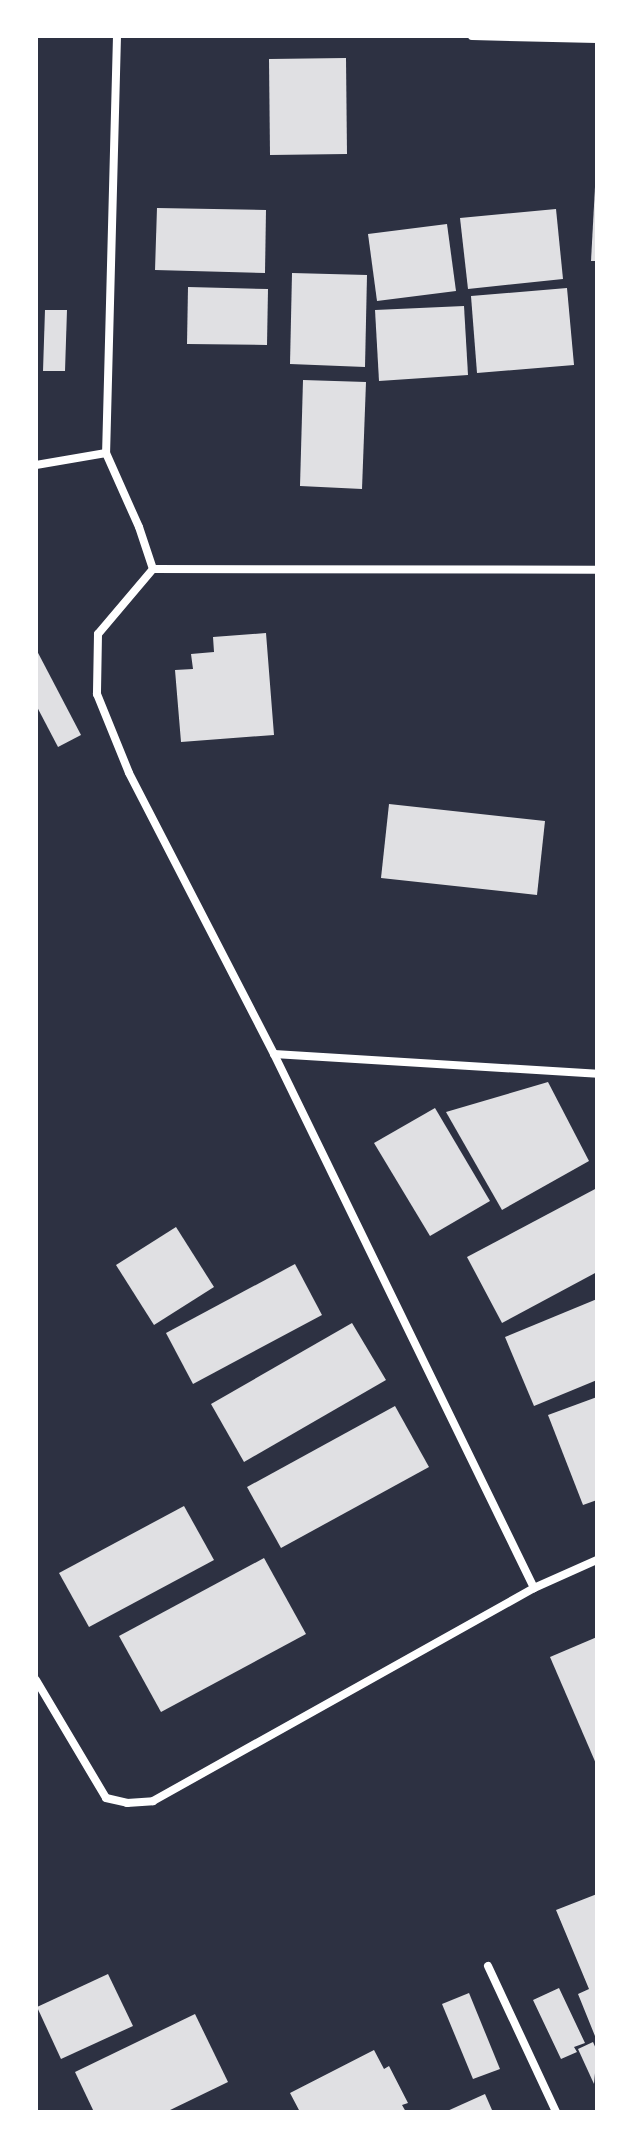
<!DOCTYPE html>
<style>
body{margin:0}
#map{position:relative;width:633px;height:2148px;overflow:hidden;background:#2d3142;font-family:Roboto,sans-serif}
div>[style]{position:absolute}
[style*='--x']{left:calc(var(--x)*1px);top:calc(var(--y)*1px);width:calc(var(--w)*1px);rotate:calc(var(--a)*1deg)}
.building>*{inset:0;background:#e0e0e3}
.minor>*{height:8px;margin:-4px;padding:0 4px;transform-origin:4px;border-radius:4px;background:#fff}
span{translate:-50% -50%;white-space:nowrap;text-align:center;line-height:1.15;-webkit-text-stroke:8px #fff;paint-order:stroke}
.frame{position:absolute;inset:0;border:38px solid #fff;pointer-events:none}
</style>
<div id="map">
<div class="building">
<i style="clip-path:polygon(346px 58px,347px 154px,270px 155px,269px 59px)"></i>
<i style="clip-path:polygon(595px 187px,597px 187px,597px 261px,591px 261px)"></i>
<i style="clip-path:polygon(157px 208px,266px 210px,265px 273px,155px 270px)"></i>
<i style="clip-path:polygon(556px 209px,563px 279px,468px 289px,460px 218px)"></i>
<i style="clip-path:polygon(447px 224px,456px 291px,377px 301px,368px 234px)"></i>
<i style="clip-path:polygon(292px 273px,367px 275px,365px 367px,290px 364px)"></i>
<i style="clip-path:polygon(188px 287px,268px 289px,267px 345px,187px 344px)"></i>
<i style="clip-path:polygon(567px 288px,574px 365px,477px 373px,471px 296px)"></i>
<i style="clip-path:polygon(464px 306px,468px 375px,379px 381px,375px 310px)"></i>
<i style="clip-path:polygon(45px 310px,67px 310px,65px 371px,43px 371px)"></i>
<i style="clip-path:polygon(303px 380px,366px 382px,362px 489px,300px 486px)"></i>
<i style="clip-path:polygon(266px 633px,274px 735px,181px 742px,175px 670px,193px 669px,191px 654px,214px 652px,213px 637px)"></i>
<i style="clip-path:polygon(36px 649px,81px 735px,58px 747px,36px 705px)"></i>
<i style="clip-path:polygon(389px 804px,545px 821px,537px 895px,381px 878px)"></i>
<i style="clip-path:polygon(548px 1082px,589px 1161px,502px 1210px,446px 1112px)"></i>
<i style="clip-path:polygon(435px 1108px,490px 1201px,430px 1236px,374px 1143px)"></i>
<i style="clip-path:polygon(597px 1188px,597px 1272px,502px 1323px,467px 1257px)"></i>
<i style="clip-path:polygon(176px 1227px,214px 1287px,154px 1325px,116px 1265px)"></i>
<i style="clip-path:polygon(295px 1264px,322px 1315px,193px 1384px,166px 1333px)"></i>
<i style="clip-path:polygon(597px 1299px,597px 1380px,534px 1406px,505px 1337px)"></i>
<i style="clip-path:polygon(352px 1323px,386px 1380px,244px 1462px,211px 1404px)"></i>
<i style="clip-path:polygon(597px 1397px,597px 1500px,583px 1505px,548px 1415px)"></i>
<i style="clip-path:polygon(395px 1406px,429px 1467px,281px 1548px,247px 1487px)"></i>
<i style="clip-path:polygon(184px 1506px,214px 1560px,89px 1627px,59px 1573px)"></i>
<i style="clip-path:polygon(264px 1558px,306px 1634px,161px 1712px,119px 1636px)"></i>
<i style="clip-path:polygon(597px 1637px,597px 1766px,550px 1657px)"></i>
<i style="clip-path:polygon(597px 1894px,597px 2041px,578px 1994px,589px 1989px,556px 1910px)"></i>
<i style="clip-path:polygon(108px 1974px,133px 2026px,61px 2059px,37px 2007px)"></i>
<i style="clip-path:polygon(559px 1988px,585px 2043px,574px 2047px,577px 2052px,561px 2059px,533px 2000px)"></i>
<i style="clip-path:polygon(469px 1993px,500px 2069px,473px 2079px,442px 2004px)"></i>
<i style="clip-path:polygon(195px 2014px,228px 2082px,166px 2112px,94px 2112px,75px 2072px)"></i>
<i style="clip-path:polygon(593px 2042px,597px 2051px,594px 2084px,578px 2049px)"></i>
<i style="clip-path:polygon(374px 2050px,384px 2069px,389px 2066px,408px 2103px,402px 2105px,406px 2112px,300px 2112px,290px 2093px)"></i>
<i style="clip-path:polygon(485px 2094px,492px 2110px,445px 2112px)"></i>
</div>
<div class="minor">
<i style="--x:117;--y:36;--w:417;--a:91.5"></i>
<i style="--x:106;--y:453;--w:81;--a:66"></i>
<i style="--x:139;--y:527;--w:44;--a:71.6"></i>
<i style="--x:153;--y:569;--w:85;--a:130.2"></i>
<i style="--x:98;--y:634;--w:60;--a:91"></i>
<i style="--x:97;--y:694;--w:85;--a:67.9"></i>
<i style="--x:129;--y:773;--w:316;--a:62.7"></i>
<i style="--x:274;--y:1054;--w:594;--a:64.04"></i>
<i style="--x:472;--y:36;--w:125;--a:1.4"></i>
<i style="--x:36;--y:465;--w:71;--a:-9.7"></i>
<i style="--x:153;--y:569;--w:444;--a:0.1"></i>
<i style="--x:274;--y:1054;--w:324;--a:3.5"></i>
<i style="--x:36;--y:1680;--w:137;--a:59.3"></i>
<i style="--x:106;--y:1798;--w:22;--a:13"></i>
<i style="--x:127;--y:1803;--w:26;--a:-4"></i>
<i style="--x:153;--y:1801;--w:436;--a:-29.2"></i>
<i style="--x:534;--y:1588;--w:69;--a:-24"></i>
<i style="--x:488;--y:1966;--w:161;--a:65"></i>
</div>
<div class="frame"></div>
</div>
